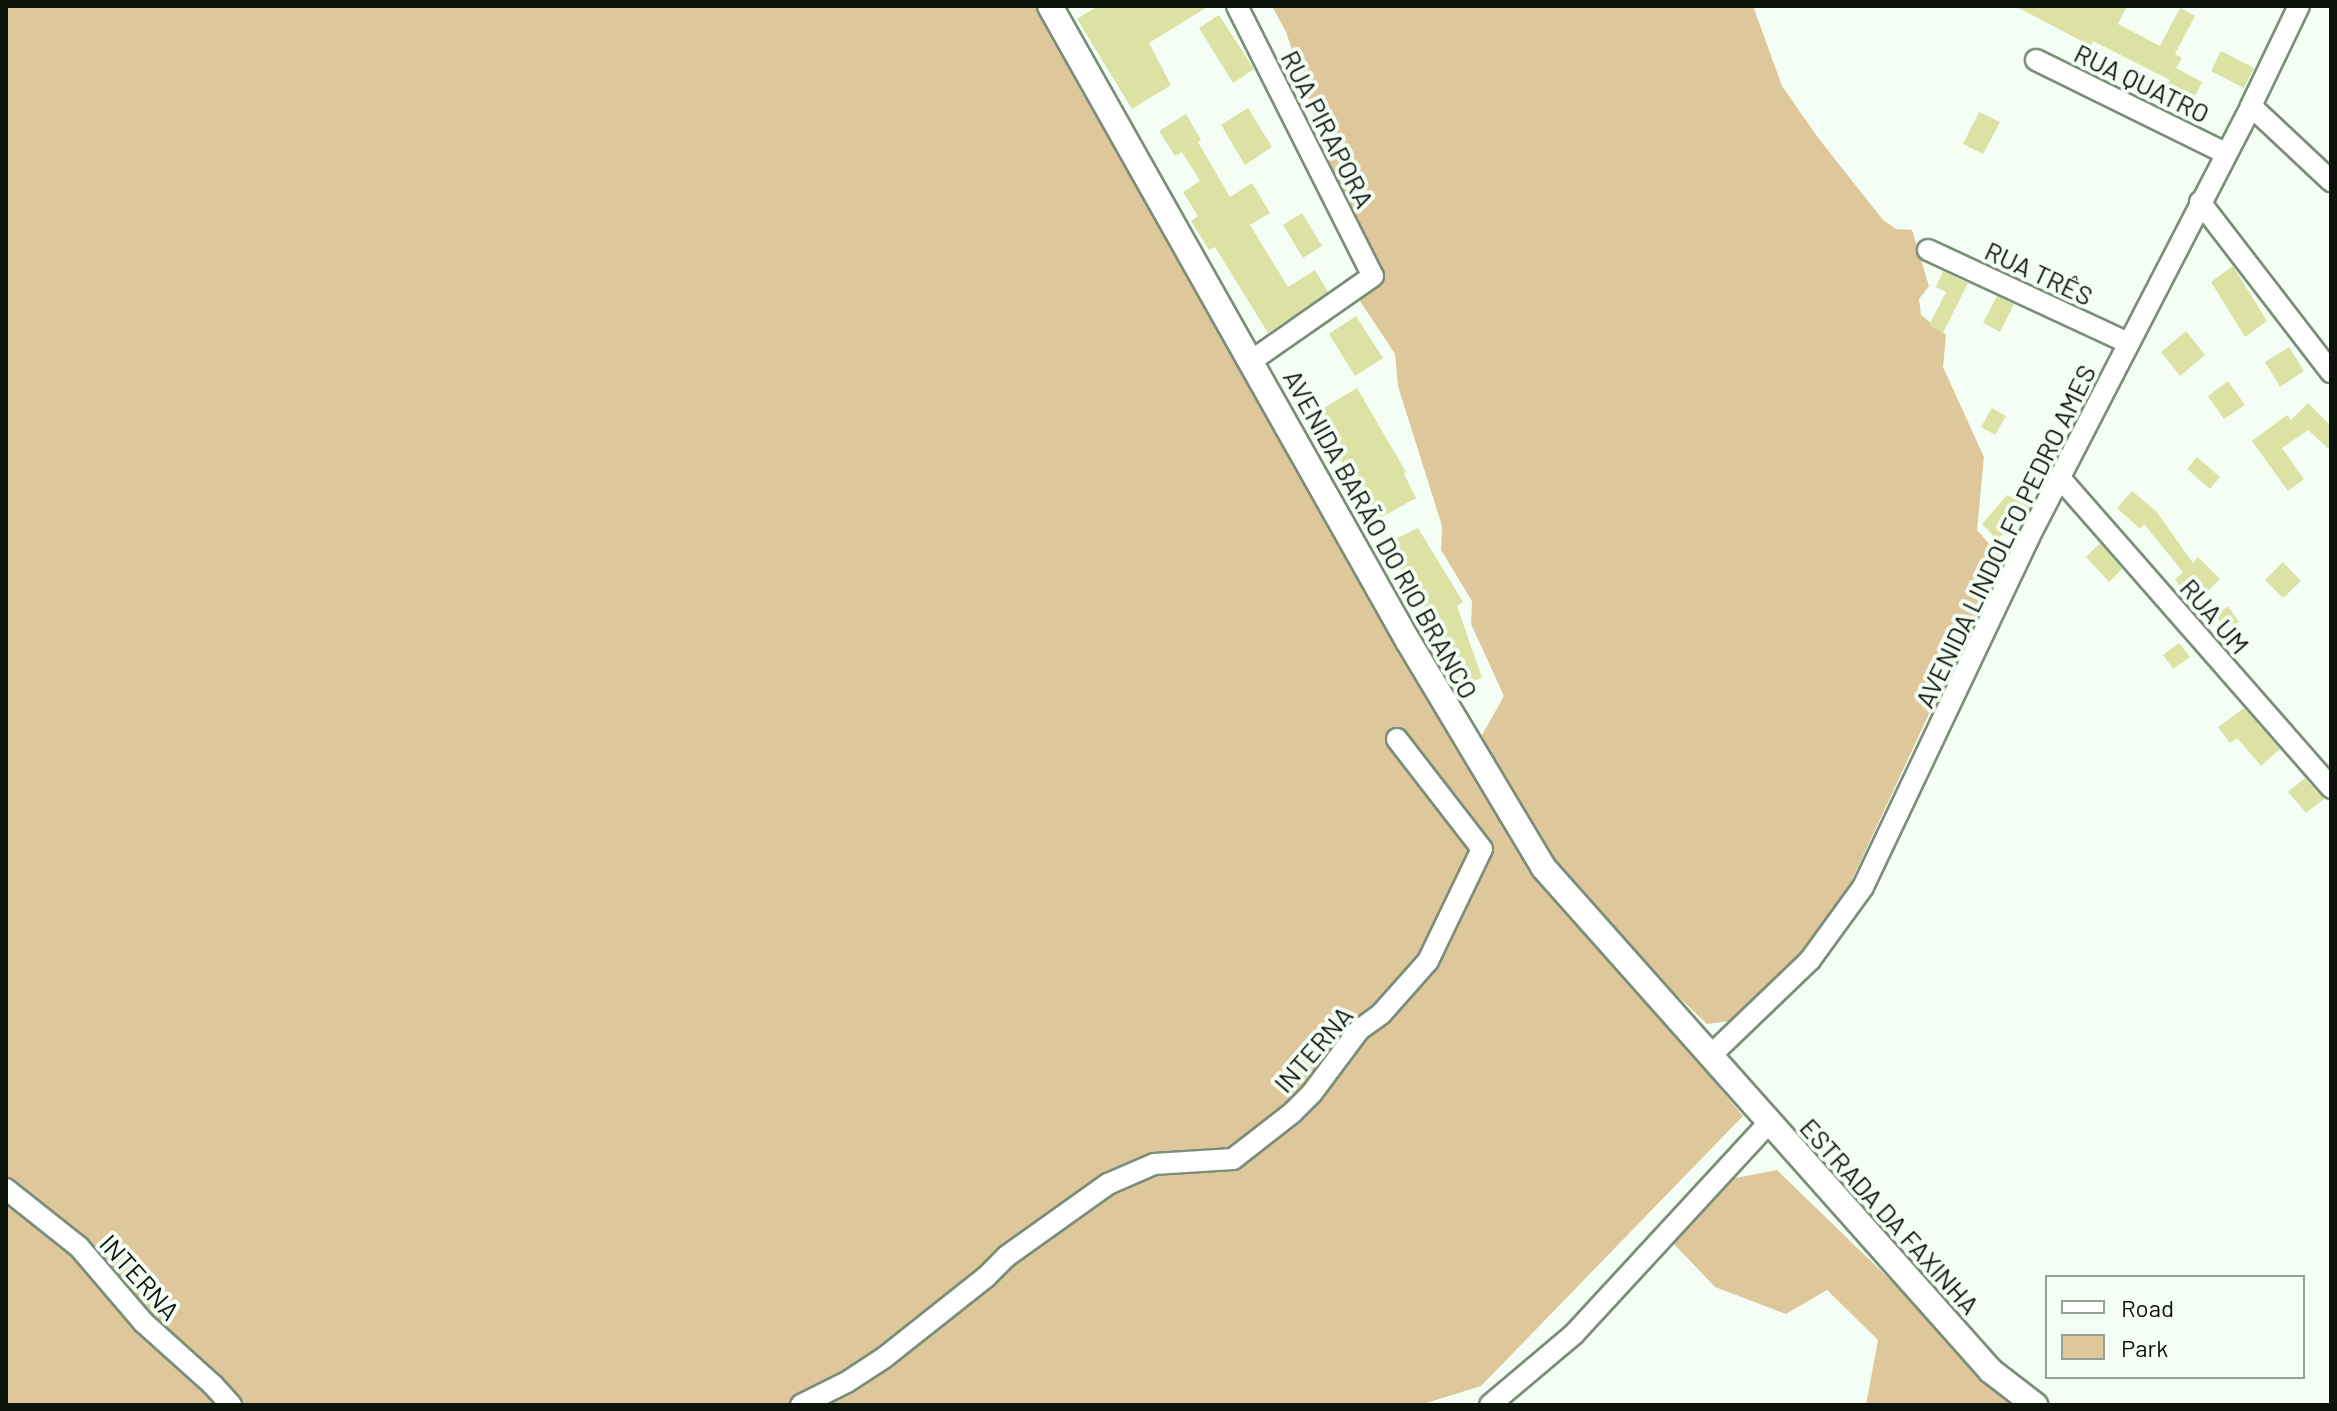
<!DOCTYPE html>
<meta charset="utf-8">
<style>
body{margin:0}
#map{position:relative;width:2337px;height:1411px;overflow:hidden;background:#f4fef4;font-family:Barlow,sans-serif}
div>[style]{position:absolute}
[style*='--x']{left:calc(var(--x)*1px);top:calc(var(--y)*1px);width:calc(var(--w)*1px);rotate:calc(var(--a)*1deg)}
.green>*{inset:0;background:#dec79a}
.building>*{inset:0;background:#dbe2a4}
.roads{filter:drop-shadow(2px 0 #7a8e78) drop-shadow(-2px 0 #7a8e78) drop-shadow(0 2px #7a8e78) drop-shadow(0 -2px #7a8e78)}
.minor>*{height:20px;margin:-10px;padding:0 10px;transform-origin:10px;border-radius:10px;background:#fff}
.tertiary>*{height:24px;margin:-12px;padding:0 12px;transform-origin:12px;border-radius:12px;background:#fff}
span{translate:-50% -50%;white-space:nowrap;text-align:center;line-height:1.15;-webkit-text-stroke:8px #f4fef4;paint-order:stroke}
.street-label{font-size:26px;color:#0c130b}
.frame{position:absolute;inset:0;border:8px solid #0c130b;pointer-events:none}
.legend{position:absolute;left:2045px;top:1275px;width:260px;height:104px;box-sizing:border-box;background:#f4fef4;border:2px solid #97a097;margin:0;padding:10px 14px;list-style:none;font-size:24px;color:#0c130b}
.legend li{display:flex;align-items:center;gap:16px;height:40px}
.legend b{width:40px;border:2px solid #97a097}
</style>
<div id="map">
<div class="green">
<i style="clip-path:polygon(6px 6px,1045px 6px,1537px 868px,1743px 1116px,1481px 1386px,1420px 1405px,6px 1405px)"></i>
<i style="clip-path:polygon(1272px 6px,1753px 6px,1782px 86px,1819px 139px,1883px 220px,1896px 229px,1912px 230px,1929px 286px,1919px 299px,1921px 315px,1946px 335px,1943px 367px,1984px 457px,1977px 530px,2000px 556px,1966px 646px,1928px 716px,1837px 912px,1783px 983px,1740px 1020px,1707px 1024px,1662px 981px,1575px 887px,1538px 838px,1498px 771px,1482px 735px,1504px 696px,1471px 624px,1472px 601px,1441px 550px,1442px 526px,1398px 386px,1395px 354px,1356px 295px,1383px 275px,1346px 210px,1286px 32px)"></i>
<i style="clip-path:polygon(1777px 1170px,2013px 1399px,2013px 1405px,1866px 1405px,1878px 1340px,1827px 1290px,1786px 1314px,1715px 1287px,1673px 1243px,1730px 1179px)"></i>
</div>
<div class="building">
<i style="clip-path:polygon(1098px 6px,1209px 6px,1149px 43px,1171px 85px,1132px 109px,1077px 19px)"></i>
<i style="clip-path:polygon(2015px 6px,2127px 6px,2118px 24px,2160px 46px,2180px 8px,2195px 16px,2175px 54px,2182px 58px,2176px 68px,2202px 82px,2192px 102px,2166px 88px,2172px 76px,2170px 80px,2093px 41px,2091px 46px)"></i>
<i style="clip-path:polygon(1219px 15px,1254px 69px,1233px 83px,1199px 28px)"></i>
<i style="clip-path:polygon(2221px 51px,2254px 68px,2244px 88px,2211px 71px)"></i>
<i style="clip-path:polygon(1248px 108px,1272px 147px,1245px 165px,1221px 125px)"></i>
<i style="clip-path:polygon(1979px 112px,2000px 122px,1983px 154px,1963px 144px)"></i>
<i style="clip-path:polygon(1186px 114px,1201px 140px,1198px 142px,1230px 197px,1252px 183px,1270px 213px,1250px 225px,1288px 287px,1315px 270px,1328px 292px,1268px 333px,1215px 247px,1209px 250px,1191px 221px,1198px 216px,1183px 192px,1200px 181px,1182px 152px,1175px 156px,1159px 131px)"></i>
<i style="clip-path:polygon(1302px 213px,1322px 246px,1303px 258px,1283px 225px)"></i>
<i style="clip-path:polygon(2233px 266px,2267px 321px,2245px 337px,2211px 282px)"></i>
<i style="clip-path:polygon(1943px 271px,1968px 283px,1943px 333px,1929px 325px,1946px 292px,1936px 287px)"></i>
<i style="clip-path:polygon(1997px 296px,2014px 304px,2000px 332px,1983px 323px)"></i>
<i style="clip-path:polygon(1356px 316px,1383px 358px,1355px 376px,1329px 334px)"></i>
<i style="clip-path:polygon(2186px 331px,2205px 355px,2180px 376px,2161px 352px)"></i>
<i style="clip-path:polygon(2289px 347px,2304px 371px,2280px 387px,2265px 362px)"></i>
<i style="clip-path:polygon(2228px 381px,2245px 405px,2224px 419px,2208px 396px)"></i>
<i style="clip-path:polygon(1357px 388px,1406px 472px,1404px 474px,1416px 498px,1373px 522px,1363px 505px,1367px 503px,1312px 415px)"></i>
<i style="clip-path:polygon(2308px 403px,2331px 426px,2331px 451px,2308px 430px,2282px 448px,2304px 479px,2288px 491px,2252px 441px,2287px 415px,2291px 420px)"></i>
<i style="clip-path:polygon(1992px 408px,2006px 416px,1995px 435px,1981px 427px)"></i>
<i style="clip-path:polygon(2197px 457px,2220px 477px,2210px 489px,2187px 469px)"></i>
<i style="clip-path:polygon(2132px 491px,2156px 511px,2193px 563px,2198px 557px,2220px 579px,2196px 602px,2175px 580px,2183px 572px,2144px 524px,2140px 529px,2117px 508px)"></i>
<i style="clip-path:polygon(2007px 495px,2030px 507px,1997px 540px,1982px 524px)"></i>
<i style="clip-path:polygon(1418px 528px,1463px 602px,1457px 606px,1482px 678px,1454px 688px,1436px 640px,1444px 637px,1396px 563px,1387px 543px)"></i>
<i style="clip-path:polygon(2100px 543px,2122px 569px,2109px 582px,2086px 557px)"></i>
<i style="clip-path:polygon(2283px 562px,2301px 581px,2283px 598px,2265px 580px)"></i>
<i style="clip-path:polygon(2228px 606px,2239px 622px,2227px 631px,2216px 616px)"></i>
<i style="clip-path:polygon(2179px 643px,2190px 657px,2173px 669px,2163px 655px)"></i>
<i style="clip-path:polygon(2244px 708px,2280px 749px,2261px 766px,2237px 738px,2230px 743px,2218px 727px)"></i>
<i style="clip-path:polygon(2305px 778px,2324px 799px,2306px 813px,2288px 792px)"></i>
</div>
<div class="roads">
<div class="minor">
<i style="--x:1237;--y:6;--w:302;--a:63.3"></i>
<i style="--x:1373;--y:276;--w:149;--a:145.1"></i>
<i style="--x:2036;--y:60;--w:211;--a:26.2"></i>
<i style="--x:2251;--y:106;--w:110;--a:43.2"></i>
<i style="--x:2200;--y:202;--w:215;--a:52.4"></i>
<i style="--x:1928;--y:250;--w:221;--a:24.9"></i>
<i style="--x:2060;--y:478;--w:412;--a:48.8"></i>
<i style="--x:1710;--y:1056;--w:139;--a:-43.8"></i>
<i style="--x:1810;--y:960;--w:90;--a:-54"></i>
<i style="--x:1863;--y:887;--w:387;--a:-64.6"></i>
<i style="--x:2029;--y:537;--w:485;--a:-62.7"></i>
<i style="--x:2251;--y:106;--w:111;--a:-64.4"></i>
<i style="--x:6;--y:1189;--w:93;--a:38.5"></i>
<i style="--x:79;--y:1247;--w:99;--a:49.5"></i>
<i style="--x:143;--y:1322;--w:94;--a:42"></i>
<i style="--x:213;--y:1385;--w:27;--a:48"></i>
<i style="--x:801;--y:1405;--w:51;--a:-26.6"></i>
<i style="--x:847;--y:1382;--w:45;--a:-33.3"></i>
<i style="--x:885;--y:1357;--w:129;--a:-38.4"></i>
<i style="--x:986;--y:1277;--w:30;--a:-45"></i>
<i style="--x:1007;--y:1256;--w:124;--a:-35.5"></i>
<i style="--x:1108;--y:1184;--w:50;--a:-23.5"></i>
<i style="--x:1154;--y:1164;--w:79;--a:-3.6"></i>
<i style="--x:1233;--y:1159;--w:75;--a:-37.9"></i>
<i style="--x:1292;--y:1113;--w:28;--a:-45"></i>
<i style="--x:1312;--y:1093;--w:79;--a:-53.3"></i>
<i style="--x:1359;--y:1030;--w:27;--a:-36"></i>
<i style="--x:1381;--y:1014;--w:71;--a:-48.4"></i>
<i style="--x:1428;--y:961;--w:124;--a:-64.3"></i>
<i style="--x:1482;--y:849;--w:139;--a:-127.7"></i>
<i style="--x:1490;--y:1405;--w:110;--a:-40.2"></i>
<i style="--x:1574;--y:1334;--w:287;--a:-47.3"></i>
</div>
<div class="tertiary">
<i style="--x:1050;--y:6;--w:729;--a:60.59"></i>
<i style="--x:1408;--y:641;--w:263;--a:59.1"></i>
<i style="--x:1543;--y:867;--w:674;--a:48.37"></i>
<i style="--x:1991;--y:1371;--w:56;--a:37.7"></i>
</div>
</div>
<div class="street-label">
<span style="left:2142px;top:83px;rotate:26deg">RUA QUATRO</span>
<span style="left:1328px;top:129px;rotate:63deg">RUA PIRAPORA</span>
<span style="left:2039px;top:273px;rotate:25deg">RUA TRÊS</span>
<span style="left:1381px;top:534px;rotate:61deg">AVENIDA BARÃO DO RIO BRANCO</span>
<span style="left:2005px;top:536px;rotate:-64deg">AVENIDA LINDOLFO PEDRO AMES</span>
<span style="left:2215px;top:616px;rotate:49deg">RUA UM</span>
<span style="left:1313px;top:1049px;rotate:-49deg">INTERNA</span>
<span style="left:1890px;top:1216px;rotate:48deg">ESTRADA DA FAXINHA</span>
<span style="left:140px;top:1277px;rotate:48deg">INTERNA</span>
</div>
<div class="frame"></div>
<ul class="legend">
<li><b style="height:10px;background:#fff"></b>Road</li>
<li><b style="height:22px;background:#dec79a"></b>Park</li>
</ul>
</div>
